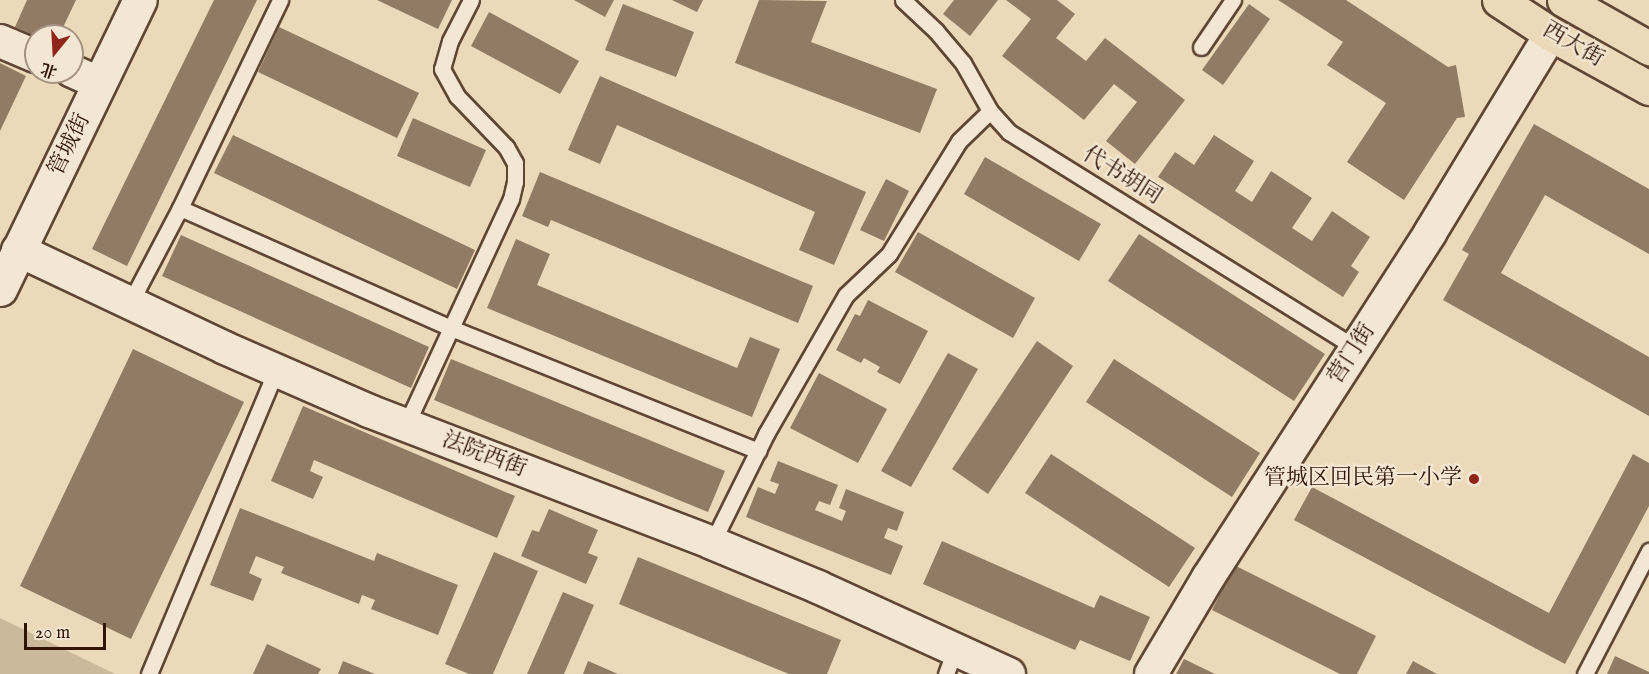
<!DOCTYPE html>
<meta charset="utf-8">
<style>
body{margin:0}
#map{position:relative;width:1649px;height:674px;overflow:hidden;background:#ecd9b9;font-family:"IM FELL English","Noto Serif SC",serif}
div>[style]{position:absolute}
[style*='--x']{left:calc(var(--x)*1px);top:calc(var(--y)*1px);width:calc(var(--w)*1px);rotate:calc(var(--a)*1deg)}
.green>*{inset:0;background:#ccb89b}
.building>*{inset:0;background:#927b64}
.roads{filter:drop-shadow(2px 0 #5f4634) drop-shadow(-2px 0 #5f4634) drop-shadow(0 2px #5f4634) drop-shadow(0 -2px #5f4634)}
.lane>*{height:15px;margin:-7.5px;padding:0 7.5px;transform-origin:7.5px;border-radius:7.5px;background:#f3e6d2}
.street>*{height:32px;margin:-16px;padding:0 16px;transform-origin:16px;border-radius:16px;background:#f3e6d2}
.secondary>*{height:33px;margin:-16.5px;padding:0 16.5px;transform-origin:16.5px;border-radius:16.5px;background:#f3e6d2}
.primary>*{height:33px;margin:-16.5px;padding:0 16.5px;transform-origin:16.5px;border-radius:16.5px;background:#ecd9b9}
.dots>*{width:16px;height:16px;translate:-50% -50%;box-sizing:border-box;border:3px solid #f3e6d2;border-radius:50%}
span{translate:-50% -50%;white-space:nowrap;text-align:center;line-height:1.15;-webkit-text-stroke:4.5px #f3e6d2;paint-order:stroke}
.street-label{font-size:22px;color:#301507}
.poi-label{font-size:22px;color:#301507}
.right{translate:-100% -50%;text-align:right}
.north{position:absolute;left:24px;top:24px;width:60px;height:60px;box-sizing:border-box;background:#f3e6d2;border:2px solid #a59281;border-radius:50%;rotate:198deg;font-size:16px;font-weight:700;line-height:24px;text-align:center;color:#301507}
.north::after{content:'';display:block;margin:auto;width:21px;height:27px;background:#8f2418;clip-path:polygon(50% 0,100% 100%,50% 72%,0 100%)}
.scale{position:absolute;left:24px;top:623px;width:82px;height:27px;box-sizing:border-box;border:3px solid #301507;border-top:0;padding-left:8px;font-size:18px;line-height:21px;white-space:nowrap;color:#301507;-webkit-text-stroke:4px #f3e6d2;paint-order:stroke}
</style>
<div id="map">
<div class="green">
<i style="clip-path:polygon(0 618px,115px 674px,0 674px)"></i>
</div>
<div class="building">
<i style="clip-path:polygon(27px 0,76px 0,59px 36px,35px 36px,15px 27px)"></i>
<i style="clip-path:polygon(214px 0,257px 0,127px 266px,92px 249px)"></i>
<i style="clip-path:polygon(377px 0,452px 0,438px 29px)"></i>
<i style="clip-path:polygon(574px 0,614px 0,605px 17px)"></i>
<i style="clip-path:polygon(672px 0,703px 0,697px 12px)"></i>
<i style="clip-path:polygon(759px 0,827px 1px,811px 42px,937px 89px,920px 133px,735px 63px)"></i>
<i style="clip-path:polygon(954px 0,998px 0,970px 36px,943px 14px)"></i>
<i style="clip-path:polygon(1006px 0,1057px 0,1075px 14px,1056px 38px,1086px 61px,1105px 38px,1185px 100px,1135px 164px,1106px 141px,1137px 102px,1114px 84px,1084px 120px,1002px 56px,1031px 19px)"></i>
<i style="clip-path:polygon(1278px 0,1346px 0,1448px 67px,1456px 65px,1465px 117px,1457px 118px,1404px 200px,1347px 162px,1386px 103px,1327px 65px,1343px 42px)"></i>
<i style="clip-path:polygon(623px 4px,694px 32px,676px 77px,605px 50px)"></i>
<i style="clip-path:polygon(1249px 4px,1270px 19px,1223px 85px,1202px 70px)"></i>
<i style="clip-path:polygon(489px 12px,579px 61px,560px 94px,471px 46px)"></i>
<i style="clip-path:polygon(279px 27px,419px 93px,397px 138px,258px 72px)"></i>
<i style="clip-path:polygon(0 63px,26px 76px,0 131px)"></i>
<i style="clip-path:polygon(600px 76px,866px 192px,834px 265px,799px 250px,815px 212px,617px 125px,600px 164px,568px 150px)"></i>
<i style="clip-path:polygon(413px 118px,486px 150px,470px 187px,397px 156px)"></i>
<i style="clip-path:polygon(1534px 124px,1649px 189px,1649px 254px,1545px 195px,1501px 273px,1649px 357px,1649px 416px,1443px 300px,1469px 254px,1462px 250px)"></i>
<i style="clip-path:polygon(233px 135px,475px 250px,457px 289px,214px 173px)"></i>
<i style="clip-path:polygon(1214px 135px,1254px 161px,1235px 191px,1252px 202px,1271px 171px,1312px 198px,1292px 228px,1312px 241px,1332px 211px,1370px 237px,1351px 266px,1359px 272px,1343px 297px,1158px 177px,1175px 152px,1194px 165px)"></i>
<i style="clip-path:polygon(985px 157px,1101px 224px,1079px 261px,964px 194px)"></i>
<i style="clip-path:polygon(540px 172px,813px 286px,798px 323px,551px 220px,548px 227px,522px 216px)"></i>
<i style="clip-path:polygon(886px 179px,909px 191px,884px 241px,860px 230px)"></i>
<i style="clip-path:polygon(918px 232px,1035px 298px,1013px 338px,895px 272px)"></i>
<i style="clip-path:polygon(1139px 234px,1325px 354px,1294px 401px,1108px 281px)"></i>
<i style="clip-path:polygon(181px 235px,429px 347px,411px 388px,162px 276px)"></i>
<i style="clip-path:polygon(516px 239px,550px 254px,537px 285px,737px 368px,750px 337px,780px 349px,752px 417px,487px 308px)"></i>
<i style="clip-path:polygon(868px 300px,928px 331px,900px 384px,877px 372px,880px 367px,864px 358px,861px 363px,836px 350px,855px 314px,860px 316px)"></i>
<i style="clip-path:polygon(1037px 341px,1073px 366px,988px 494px,952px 469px)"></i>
<i style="clip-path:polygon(133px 349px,244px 402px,131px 639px,20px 586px)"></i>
<i style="clip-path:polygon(948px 353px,978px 369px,911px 487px,881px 471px)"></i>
<i style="clip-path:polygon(451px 359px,725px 471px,708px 512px,434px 400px)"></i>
<i style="clip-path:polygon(1114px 359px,1260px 453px,1232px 497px,1086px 402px)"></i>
<i style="clip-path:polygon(819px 373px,887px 409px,858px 463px,790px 428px)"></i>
<i style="clip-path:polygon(303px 406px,515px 496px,497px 538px,314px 460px,310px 471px,323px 477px,313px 499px,271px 481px)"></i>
<i style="clip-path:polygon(1051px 454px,1195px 548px,1169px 587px,1025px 493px)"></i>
<i style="clip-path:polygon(1633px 454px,1649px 463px,1649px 506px,1565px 664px,1294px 520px,1312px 487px,1549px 613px)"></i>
<i style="clip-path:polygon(778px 461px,838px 485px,830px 505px,819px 501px,815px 510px,842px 521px,846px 511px,839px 508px,846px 489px,904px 512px,897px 531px,888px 528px,884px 538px,903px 546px,891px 575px,746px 517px,758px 487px,775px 494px,779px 484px,770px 481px)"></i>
<i style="clip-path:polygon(240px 508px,374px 561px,377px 553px,458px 585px,438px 635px,371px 609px,375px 600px,362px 595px,359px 604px,281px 573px,284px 567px,256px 556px,249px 573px,262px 579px,253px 601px,210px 585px)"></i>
<i style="clip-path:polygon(549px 509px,598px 530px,588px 553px,598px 557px,586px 584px,521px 556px,532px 530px,539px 532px)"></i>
<i style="clip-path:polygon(942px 541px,1094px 608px,1100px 595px,1150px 617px,1130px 661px,1080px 640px,1075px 650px,923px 584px)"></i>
<i style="clip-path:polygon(494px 552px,538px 571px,493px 674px,469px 674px,445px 664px)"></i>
<i style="clip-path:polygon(638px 557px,841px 640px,827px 674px,789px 674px,619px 604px)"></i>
<i style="clip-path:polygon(1234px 565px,1376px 636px,1357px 674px,1340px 674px,1212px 610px)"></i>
<i style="clip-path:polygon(563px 592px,594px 605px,564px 674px,527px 674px)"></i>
<i style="clip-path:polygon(267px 644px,321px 669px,318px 674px,253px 674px)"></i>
<i style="clip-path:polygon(1615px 656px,1649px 672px,1649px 674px,1607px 674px)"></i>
<i style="clip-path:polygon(1184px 659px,1215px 674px,1176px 674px)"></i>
<i style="clip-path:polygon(343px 661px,375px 674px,338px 674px)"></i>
<i style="clip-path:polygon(588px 661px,618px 674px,583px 674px)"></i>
<i style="clip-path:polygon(1413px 661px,1437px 674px,1406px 674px)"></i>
</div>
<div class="roads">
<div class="lane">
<i style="--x:903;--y:0;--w:45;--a:43.2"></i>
<i style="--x:936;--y:31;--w:42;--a:49.8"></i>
<i style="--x:963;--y:63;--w:55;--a:60.6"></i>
<i style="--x:990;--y:111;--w:28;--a:48"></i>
<i style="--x:1009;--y:132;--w:409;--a:31.9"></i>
<i style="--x:1201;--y:47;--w:57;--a:-55.8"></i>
<i style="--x:180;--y:208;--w:296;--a:23.9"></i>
<i style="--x:451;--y:328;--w:331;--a:21.8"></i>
<i style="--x:130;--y:303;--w:107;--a:-62.2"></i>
<i style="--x:180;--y:208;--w:231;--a:-64.3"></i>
<i style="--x:406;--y:425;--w:249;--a:-65.1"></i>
<i style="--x:511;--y:199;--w:17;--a:-77"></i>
<i style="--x:515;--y:182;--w:19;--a:-90"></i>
<i style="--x:515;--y:163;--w:18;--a:-119"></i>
<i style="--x:506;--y:147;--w:71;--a:-133.9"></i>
<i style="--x:457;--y:96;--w:31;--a:-119"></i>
<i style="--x:442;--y:69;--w:29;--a:-74"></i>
<i style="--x:450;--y:41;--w:46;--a:-62.9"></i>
<i style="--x:712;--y:543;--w:122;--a:-63.6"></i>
<i style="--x:766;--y:434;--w:160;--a:-60.1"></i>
<i style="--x:846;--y:295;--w:59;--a:-43.6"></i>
<i style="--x:889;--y:254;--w:133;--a:-58.2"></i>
<i style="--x:959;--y:141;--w:43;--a:-44.1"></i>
<i style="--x:149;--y:674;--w:329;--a:-67.3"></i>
<i style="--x:946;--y:674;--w:27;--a:-70"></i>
<i style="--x:1585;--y:674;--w:139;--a:-62.5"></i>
</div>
<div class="street">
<i style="--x:0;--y:41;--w:39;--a:23"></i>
<i style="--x:72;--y:71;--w:30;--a:24"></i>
<i style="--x:18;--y:250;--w:229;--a:25.3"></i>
<i style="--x:225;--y:348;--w:157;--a:23.6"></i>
<i style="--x:369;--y:411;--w:368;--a:21"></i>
<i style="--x:712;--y:543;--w:115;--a:22.5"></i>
<i style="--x:818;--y:587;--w:210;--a:24.5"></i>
<i style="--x:1151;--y:674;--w:112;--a:-59.3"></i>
<i style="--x:1208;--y:578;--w:410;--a:-57.2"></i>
<i style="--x:1430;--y:233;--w:233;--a:-58.7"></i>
</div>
<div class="secondary">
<i style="--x:0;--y:289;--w:321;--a:-64.2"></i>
</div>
<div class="primary">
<i style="--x:1499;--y:0;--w:62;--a:33.2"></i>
<i style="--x:1551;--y:34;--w:112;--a:28.9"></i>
<i style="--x:1564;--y:0;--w:98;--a:29.5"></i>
</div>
</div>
<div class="dots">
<i style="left:1474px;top:479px;background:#8f2418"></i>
</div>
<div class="street-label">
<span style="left:1573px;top:45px;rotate:30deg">西大街</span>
<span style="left:70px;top:145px;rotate:-64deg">管城街</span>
<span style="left:1122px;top:176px;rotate:32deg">代书胡同</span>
<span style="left:1352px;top:354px;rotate:-57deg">营门街</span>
<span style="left:484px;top:455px;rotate:21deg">法院西街</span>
</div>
<div class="poi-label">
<span class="right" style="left:1462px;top:479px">管城区回民第一小学</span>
</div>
<div class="north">北</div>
<div class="scale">20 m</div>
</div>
